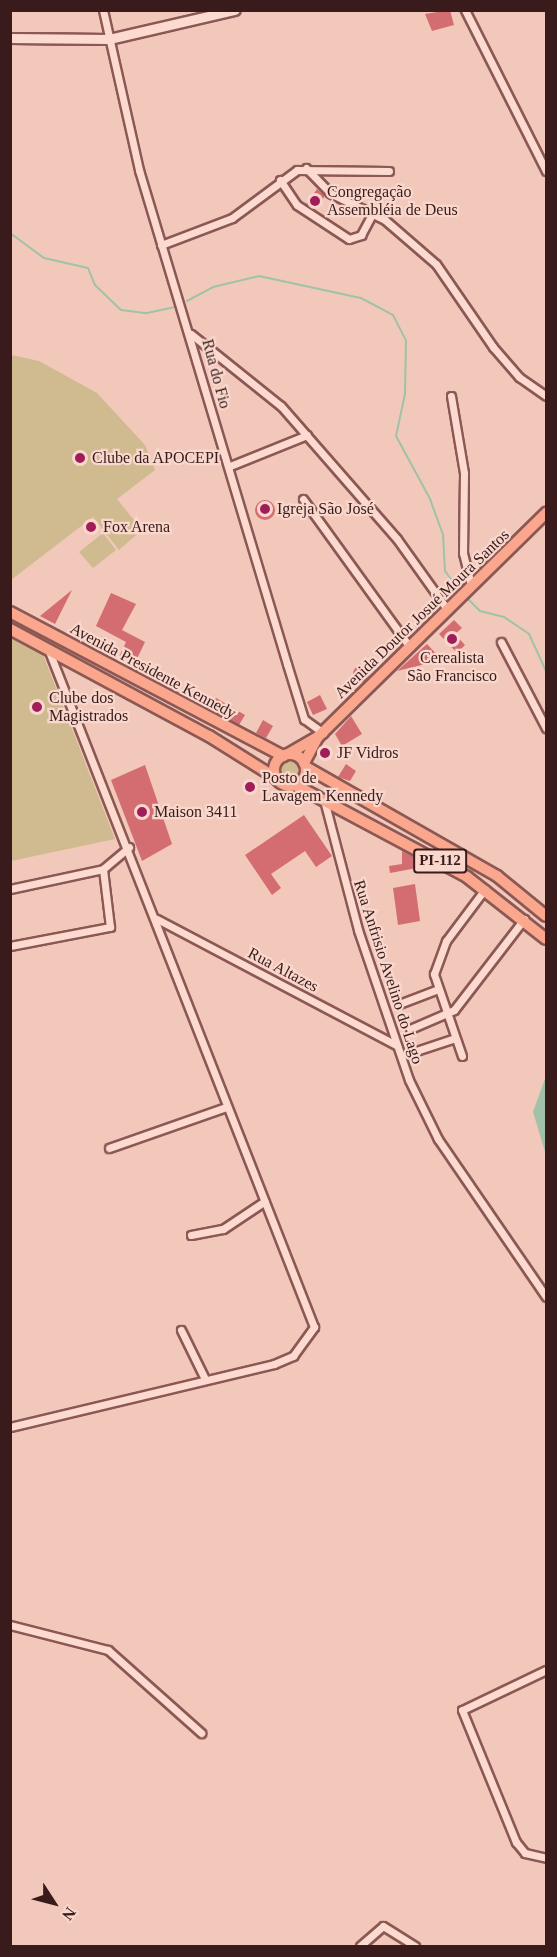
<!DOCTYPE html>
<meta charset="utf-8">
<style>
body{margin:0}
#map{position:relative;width:557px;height:1957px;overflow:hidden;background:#f2c8bb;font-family:Georgia,serif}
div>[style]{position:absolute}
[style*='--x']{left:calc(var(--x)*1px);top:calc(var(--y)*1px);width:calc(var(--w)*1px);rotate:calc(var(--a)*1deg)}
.green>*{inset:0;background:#d0ba8f}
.round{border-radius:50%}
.water>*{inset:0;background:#a0c2a8}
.stream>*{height:2px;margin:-1px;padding:0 1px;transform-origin:1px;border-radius:1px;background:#a0c2a8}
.building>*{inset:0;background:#d46d72}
.roads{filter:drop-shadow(2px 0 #8b5854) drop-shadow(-2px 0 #8b5854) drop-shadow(0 2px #8b5854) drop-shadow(0 -2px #8b5854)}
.street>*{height:7px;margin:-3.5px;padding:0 3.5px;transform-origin:3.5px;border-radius:3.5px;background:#fcdacf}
.secondary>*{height:9px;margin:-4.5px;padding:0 4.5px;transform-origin:4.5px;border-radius:4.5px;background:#fcdacf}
.primary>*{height:10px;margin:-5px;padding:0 5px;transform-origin:5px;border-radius:5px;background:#faa78e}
.primary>.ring{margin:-5px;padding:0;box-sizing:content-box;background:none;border:10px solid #faa78e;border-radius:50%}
.dots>*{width:16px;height:16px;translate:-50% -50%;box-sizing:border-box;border:3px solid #f9d7cc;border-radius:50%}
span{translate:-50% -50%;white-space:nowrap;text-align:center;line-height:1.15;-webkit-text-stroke:4.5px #f9d7cc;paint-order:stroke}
.shield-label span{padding:2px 4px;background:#f9d7cc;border:2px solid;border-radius:4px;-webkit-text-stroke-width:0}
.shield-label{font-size:15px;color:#381b1a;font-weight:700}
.poi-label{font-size:16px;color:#381b1a}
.left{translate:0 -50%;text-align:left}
.street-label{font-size:16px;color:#381b1a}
.frame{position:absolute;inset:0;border:12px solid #381b1a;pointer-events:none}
.north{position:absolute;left:24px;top:1873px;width:60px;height:60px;-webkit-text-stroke:4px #f9d7cc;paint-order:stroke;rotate:126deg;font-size:16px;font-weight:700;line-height:24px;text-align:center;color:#381b1a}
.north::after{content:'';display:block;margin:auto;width:21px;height:27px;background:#381b1a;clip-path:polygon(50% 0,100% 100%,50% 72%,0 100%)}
</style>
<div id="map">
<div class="green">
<i style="clip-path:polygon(11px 355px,39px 361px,97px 393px,145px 445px,155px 470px,117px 499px,142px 530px,119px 550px,93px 517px,11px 580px)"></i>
<i style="clip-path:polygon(103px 533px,116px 550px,93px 568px,79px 552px)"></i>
<i style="clip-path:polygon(11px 637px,42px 652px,115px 839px,11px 861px)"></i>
<i class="round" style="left:278px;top:758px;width:24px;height:24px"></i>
</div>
<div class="water">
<i style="clip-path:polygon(546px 1076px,546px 1155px,533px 1112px)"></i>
</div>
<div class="stream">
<i style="--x:10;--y:233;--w:42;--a:36.3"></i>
<i style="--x:44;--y:258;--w:45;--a:12.8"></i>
<i style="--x:88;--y:268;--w:18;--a:68"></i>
<i style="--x:95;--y:285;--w:36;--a:44"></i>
<i style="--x:121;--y:310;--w:26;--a:7"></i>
<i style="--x:147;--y:313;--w:30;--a:-12"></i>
<i style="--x:187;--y:301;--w:30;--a:-28"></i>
<i style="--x:213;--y:287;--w:47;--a:-13.4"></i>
<i style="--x:259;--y:276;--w:104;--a:12.2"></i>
<i style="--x:361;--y:298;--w:36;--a:28"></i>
<i style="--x:393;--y:315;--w:29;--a:63"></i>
<i style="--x:406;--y:341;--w:53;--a:91.1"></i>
<i style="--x:405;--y:394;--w:43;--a:102.1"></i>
<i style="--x:396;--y:436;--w:72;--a:61.6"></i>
<i style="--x:430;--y:499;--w:37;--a:70"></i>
<i style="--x:443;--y:534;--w:37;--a:87"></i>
<i style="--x:445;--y:571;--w:22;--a:54"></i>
<i style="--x:468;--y:599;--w:17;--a:45"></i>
<i style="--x:480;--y:611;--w:25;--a:14"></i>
<i style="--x:504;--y:617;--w:30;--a:34"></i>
<i style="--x:529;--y:634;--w:41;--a:65.3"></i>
</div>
<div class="building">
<i style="clip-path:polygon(450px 10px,454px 25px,432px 31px,425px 14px)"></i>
<i style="clip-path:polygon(317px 189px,325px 196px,315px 210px,306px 204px)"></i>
<i class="round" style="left:255px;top:500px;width:20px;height:20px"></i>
<i style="clip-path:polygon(72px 590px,55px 624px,40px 616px)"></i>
<i style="clip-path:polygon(111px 593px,136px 604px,122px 630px,145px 642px,134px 665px,119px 657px,126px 642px,96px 626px)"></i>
<i style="clip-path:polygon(454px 620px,462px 628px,455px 634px,465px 645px,457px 653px,439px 634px)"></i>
<i style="clip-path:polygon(427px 644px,442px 660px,397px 671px)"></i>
<i class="round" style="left:353px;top:666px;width:16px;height:16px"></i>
<i style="clip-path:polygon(320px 695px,327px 709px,313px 715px,307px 702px)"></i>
<i style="clip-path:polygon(216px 698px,245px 715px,239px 725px,207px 707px)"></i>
<i style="clip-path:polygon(351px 716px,362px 734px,342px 746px,335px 734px)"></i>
<i style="clip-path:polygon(263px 720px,273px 726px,266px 738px,256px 733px)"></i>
<i style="clip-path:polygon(346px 764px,356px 771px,350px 781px,338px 777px)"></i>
<i style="clip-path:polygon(145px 765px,172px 844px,142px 861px,111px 780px)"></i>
<i style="clip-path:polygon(304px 815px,332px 856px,316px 867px,305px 851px,271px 874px,281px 888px,272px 895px,245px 855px)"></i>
<i style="clip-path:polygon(402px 851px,417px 858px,417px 868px,390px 873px,389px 866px,402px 864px)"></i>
<i style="clip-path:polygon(415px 884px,420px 921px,398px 925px,393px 888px)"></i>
</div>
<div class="roads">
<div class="street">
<i style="--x:103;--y:10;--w:164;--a:77.3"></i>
<i style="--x:139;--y:170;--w:516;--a:73.32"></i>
<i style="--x:287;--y:664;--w:58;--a:72.8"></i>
<i style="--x:304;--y:719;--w:24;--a:36"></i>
<i style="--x:465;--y:10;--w:180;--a:63.3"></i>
<i style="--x:306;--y:168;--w:35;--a:46"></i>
<i style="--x:330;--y:193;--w:61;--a:26.1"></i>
<i style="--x:385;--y:220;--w:67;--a:40.8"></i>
<i style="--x:436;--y:264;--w:101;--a:55.5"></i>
<i style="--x:493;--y:347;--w:40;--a:49"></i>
<i style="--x:519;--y:377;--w:33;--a:35"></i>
<i style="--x:280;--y:180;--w:30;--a:56"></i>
<i style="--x:297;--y:205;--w:62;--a:33.2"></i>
<i style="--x:349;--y:239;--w:13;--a:-18"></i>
<i style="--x:361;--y:235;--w:24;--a:-62"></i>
<i style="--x:161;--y:245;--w:76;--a:-20.8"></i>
<i style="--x:232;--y:218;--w:81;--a:-36.4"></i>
<i style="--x:297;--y:170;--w:92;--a:0.6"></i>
<i style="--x:191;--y:334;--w:115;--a:38.7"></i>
<i style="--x:281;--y:406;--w:176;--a:48.9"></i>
<i style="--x:397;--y:539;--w:86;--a:54.5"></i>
<i style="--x:451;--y:396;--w:78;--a:80.4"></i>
<i style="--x:464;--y:473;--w:80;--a:90.7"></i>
<i style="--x:463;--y:553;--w:34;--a:76"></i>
<i style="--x:230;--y:466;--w:83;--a:-21.9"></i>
<i style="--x:303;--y:499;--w:181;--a:54.2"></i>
<i style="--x:501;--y:642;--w:97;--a:62.4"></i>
<i style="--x:324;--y:800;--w:134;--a:75.3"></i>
<i style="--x:358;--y:930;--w:158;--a:71.2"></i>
<i style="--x:409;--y:1080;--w:66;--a:63.8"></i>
<i style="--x:438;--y:1139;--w:191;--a:55.6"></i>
<i style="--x:10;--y:889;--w:95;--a:-12.1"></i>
<i style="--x:103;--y:869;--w:34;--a:-40"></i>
<i style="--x:157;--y:919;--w:270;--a:27.8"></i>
<i style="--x:10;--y:946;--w:102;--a:-10.8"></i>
<i style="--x:110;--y:927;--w:58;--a:-96.9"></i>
<i style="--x:399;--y:1004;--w:40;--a:-21"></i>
<i style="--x:410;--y:1029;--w:48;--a:-23.4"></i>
<i style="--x:454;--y:1010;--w:115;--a:-52.4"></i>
<i style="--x:416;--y:1051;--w:41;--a:-18.4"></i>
<i style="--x:462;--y:1056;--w:87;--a:-108.9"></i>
<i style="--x:434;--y:974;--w:35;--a:-70"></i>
<i style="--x:446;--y:941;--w:65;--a:-53.1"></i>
<i style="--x:109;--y:1148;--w:124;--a:-19.3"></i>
<i style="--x:191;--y:1235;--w:33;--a:-11"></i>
<i style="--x:223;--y:1229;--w:50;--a:-33.7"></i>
<i style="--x:181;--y:1330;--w:55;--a:63.9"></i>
<i style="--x:10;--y:1427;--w:271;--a:-13.4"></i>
<i style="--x:274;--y:1364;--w:21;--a:-23"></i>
<i style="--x:293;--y:1356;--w:36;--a:-54"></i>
<i style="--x:314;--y:1327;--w:726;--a:-111.41"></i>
<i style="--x:10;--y:1625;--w:101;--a:14.3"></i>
<i style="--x:108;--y:1650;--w:125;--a:41.7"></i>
<i style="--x:546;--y:1670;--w:93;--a:154.5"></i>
<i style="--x:462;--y:1710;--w:143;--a:67.8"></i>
<i style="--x:516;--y:1842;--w:14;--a:51"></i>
<i style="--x:525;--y:1853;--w:22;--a:13"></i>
<i style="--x:360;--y:1946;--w:30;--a:-41"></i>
<i style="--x:383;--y:1926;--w:38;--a:32"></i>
</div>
<div class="secondary">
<i style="--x:10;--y:38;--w:99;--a:0.6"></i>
<i style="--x:109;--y:39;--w:129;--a:-13"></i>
</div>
<div class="primary">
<i style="--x:10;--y:612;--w:309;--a:27.8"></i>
<i style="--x:10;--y:629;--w:226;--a:28.3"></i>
<i style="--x:209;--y:736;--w:79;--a:32.1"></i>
<i style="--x:288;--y:754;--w:34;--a:-30"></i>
<i class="ring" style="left:274px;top:754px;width:22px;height:22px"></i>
<i style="--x:304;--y:763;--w:30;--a:-62"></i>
<i style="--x:318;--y:737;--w:320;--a:-44.5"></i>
<i style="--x:306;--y:767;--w:220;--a:29.7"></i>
<i style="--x:497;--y:876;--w:63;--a:39.2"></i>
<i style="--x:295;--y:785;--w:195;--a:28.1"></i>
<i style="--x:467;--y:877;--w:100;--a:38.1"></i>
</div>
</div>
<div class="dots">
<i style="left:315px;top:201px;background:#9f1e5a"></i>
<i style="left:80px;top:458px;background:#9f1e5a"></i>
<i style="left:265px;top:509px;background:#9f1e5a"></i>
<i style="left:91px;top:527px;background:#9f1e5a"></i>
<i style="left:452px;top:639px;background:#9f1e5a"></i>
<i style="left:37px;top:707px;background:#9f1e5a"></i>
<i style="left:325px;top:753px;background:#9f1e5a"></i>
<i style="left:250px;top:787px;background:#9f1e5a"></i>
<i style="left:142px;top:812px;background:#9f1e5a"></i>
</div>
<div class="shield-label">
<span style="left:440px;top:861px">PI-112</span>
</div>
<div class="poi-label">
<span class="left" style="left:327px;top:201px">Congregação<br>Assembléia de Deus</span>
<span class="left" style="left:92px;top:458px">Clube da APOCEPI</span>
<span class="left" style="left:277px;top:509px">Igreja São José</span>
<span class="left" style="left:103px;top:527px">Fox Arena</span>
<span style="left:452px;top:667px">Cerealista<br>São Francisco</span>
<span class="left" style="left:49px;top:707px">Clube dos<br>Magistrados</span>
<span class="left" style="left:337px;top:753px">JF Vidros</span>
<span class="left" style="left:262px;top:787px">Posto de<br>Lavagem Kennedy</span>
<span class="left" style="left:154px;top:812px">Maison 3411</span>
</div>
<div class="street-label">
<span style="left:216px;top:374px;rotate:75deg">Rua do Fio</span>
<span style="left:422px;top:614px;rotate:-44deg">Avenida Doutor Josué Moura Santos</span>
<span style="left:153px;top:671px;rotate:28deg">Avenida Presidente Kennedy</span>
<span style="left:283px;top:970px;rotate:28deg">Rua Altazes</span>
<span style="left:388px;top:972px;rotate:72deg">Rua Anfrisio Avelino do Lago</span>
</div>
<div class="frame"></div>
<div class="north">N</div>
</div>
